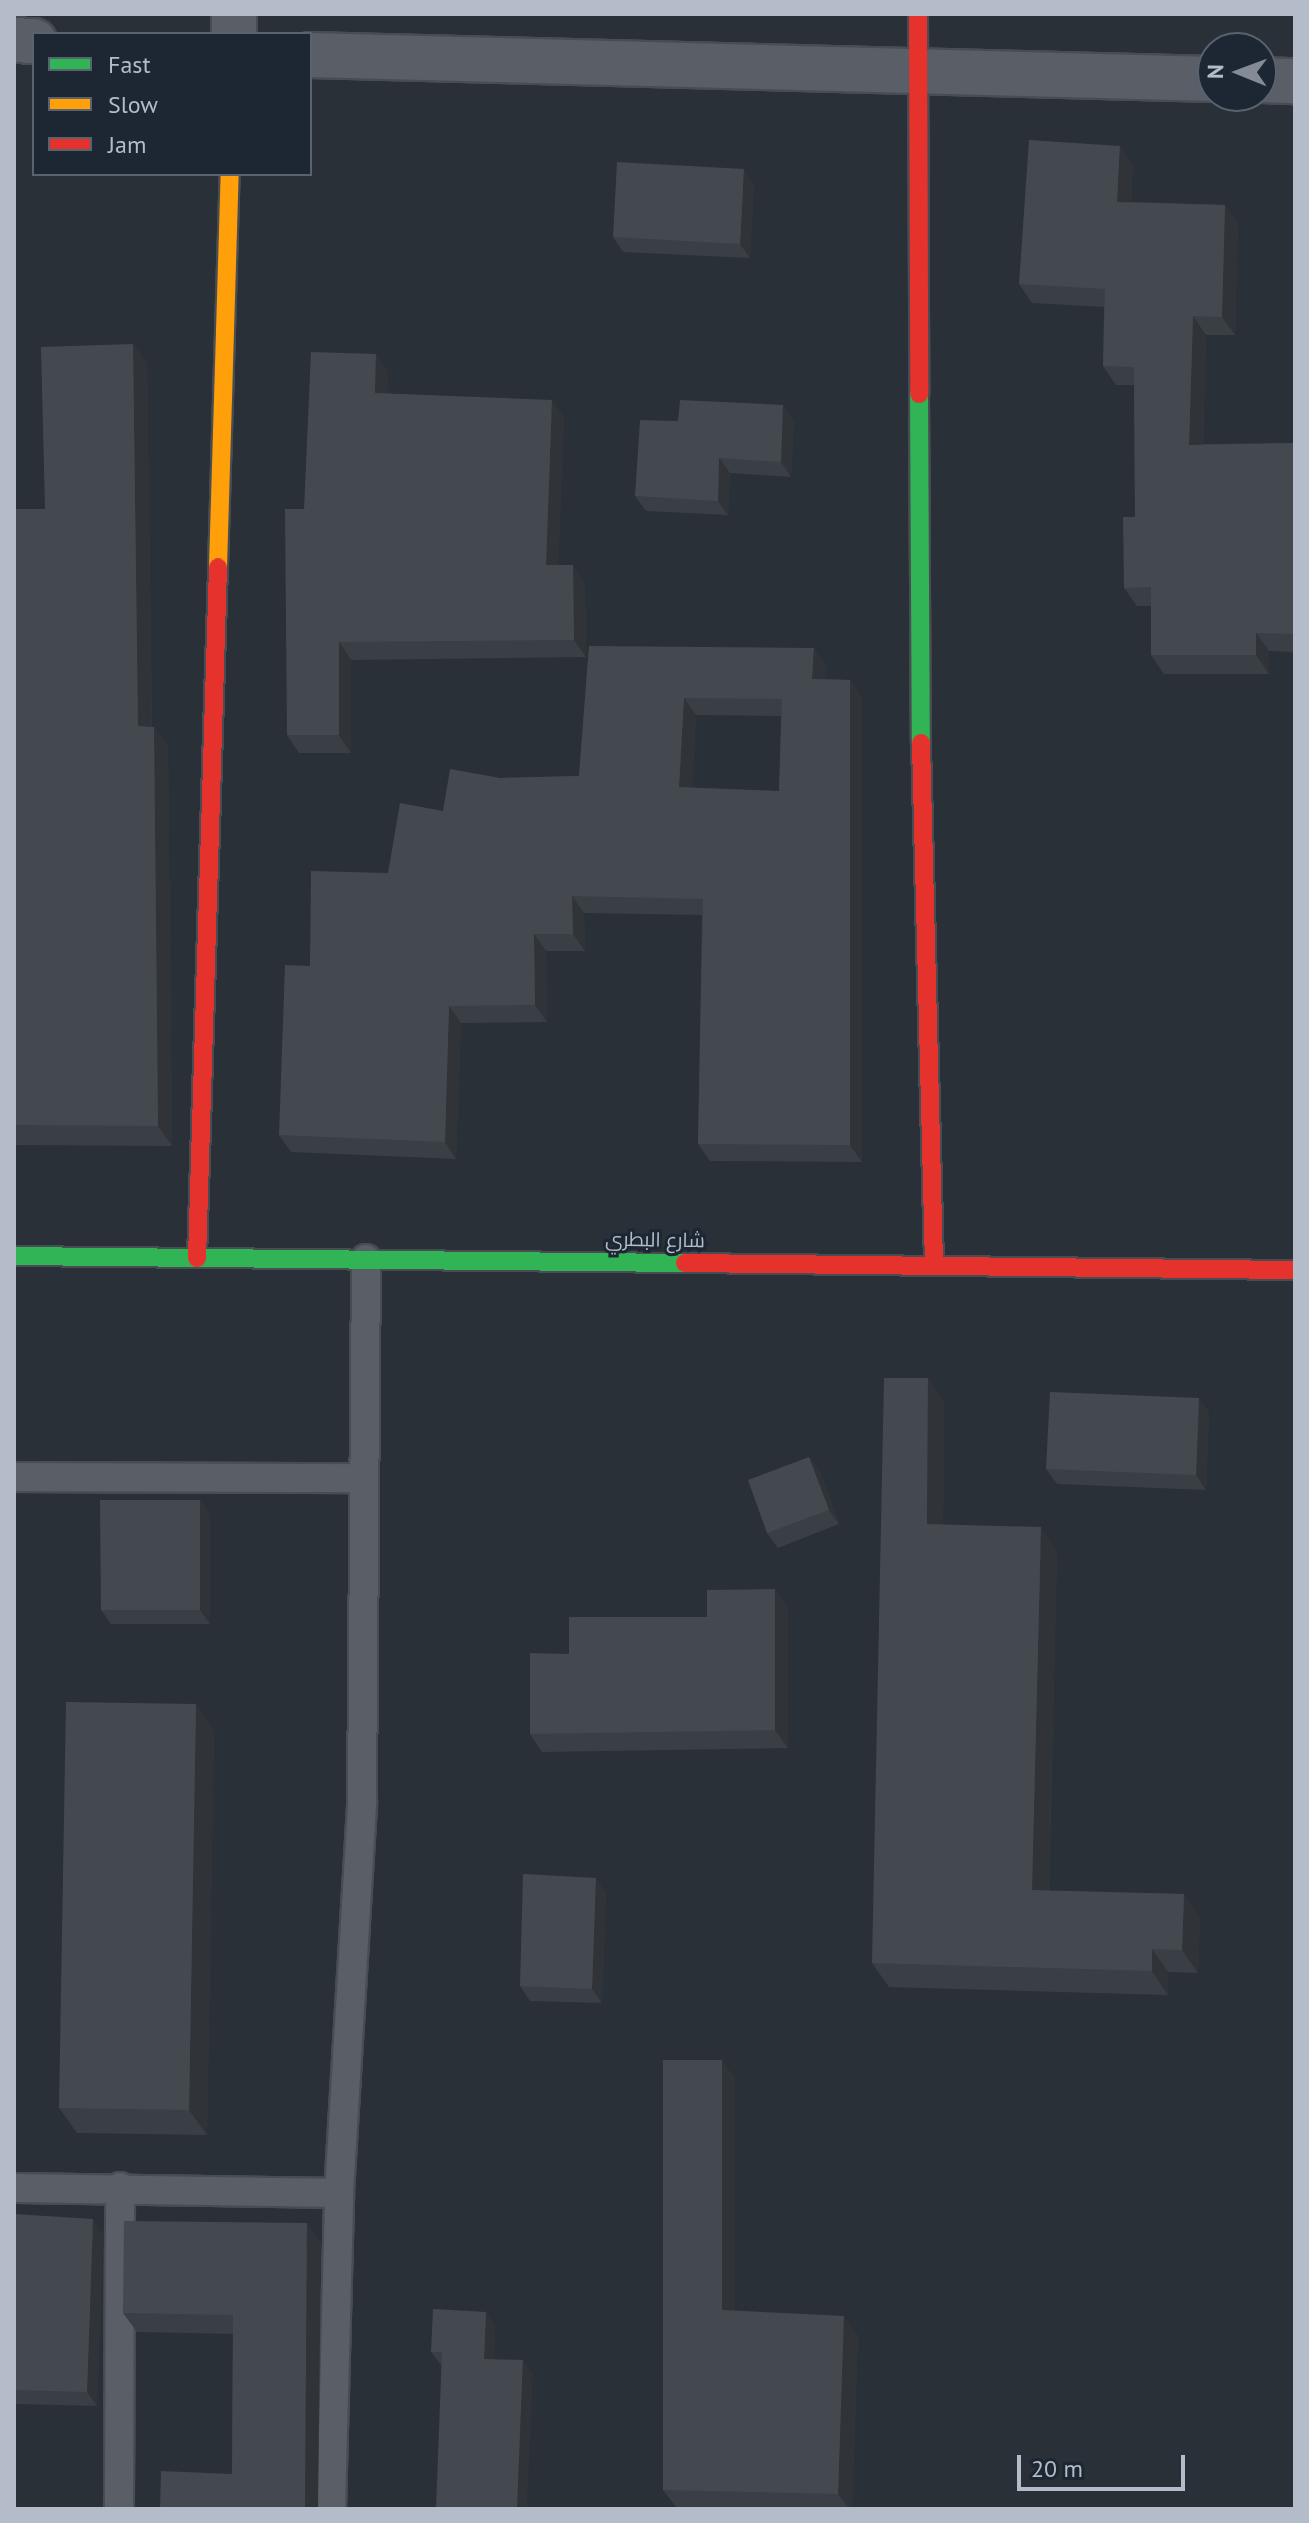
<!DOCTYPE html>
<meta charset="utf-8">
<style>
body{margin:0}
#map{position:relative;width:1309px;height:2523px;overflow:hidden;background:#2a3038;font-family:"PT Sans",Cairo,sans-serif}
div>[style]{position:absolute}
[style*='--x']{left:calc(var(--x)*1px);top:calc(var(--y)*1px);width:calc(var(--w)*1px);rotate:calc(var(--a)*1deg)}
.roads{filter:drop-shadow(2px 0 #484c53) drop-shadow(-2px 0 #484c53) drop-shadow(0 2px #484c53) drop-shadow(0 -2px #484c53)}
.lane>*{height:28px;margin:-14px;padding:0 14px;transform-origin:14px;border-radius:14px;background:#5a5e66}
.street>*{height:44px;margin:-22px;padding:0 22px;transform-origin:22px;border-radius:22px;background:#5a5e66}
.fast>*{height:18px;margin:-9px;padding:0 9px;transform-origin:9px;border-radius:9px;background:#30b455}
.slow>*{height:18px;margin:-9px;padding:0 9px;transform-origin:9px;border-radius:9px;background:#ff9f0a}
.jam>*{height:18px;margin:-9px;padding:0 9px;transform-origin:9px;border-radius:9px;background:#e5322d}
.wall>*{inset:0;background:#3a3f45}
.shaded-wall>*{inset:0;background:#303338}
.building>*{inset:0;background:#444950}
span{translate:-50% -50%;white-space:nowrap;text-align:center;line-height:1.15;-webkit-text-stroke:6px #1d2633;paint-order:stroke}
.street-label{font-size:20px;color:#b4bcc9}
.frame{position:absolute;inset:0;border:16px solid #b4bcc9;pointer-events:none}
.legend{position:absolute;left:32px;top:32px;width:280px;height:144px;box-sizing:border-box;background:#1d2633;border:2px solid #59626f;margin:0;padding:10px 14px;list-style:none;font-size:24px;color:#b4bcc9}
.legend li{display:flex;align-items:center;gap:16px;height:40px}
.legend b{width:40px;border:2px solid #59626f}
.north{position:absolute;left:1197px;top:32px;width:80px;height:80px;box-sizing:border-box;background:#1d2633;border:2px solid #59626f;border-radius:50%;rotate:271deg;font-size:22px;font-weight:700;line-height:32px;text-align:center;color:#b4bcc9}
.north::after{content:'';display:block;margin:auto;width:28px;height:36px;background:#848b96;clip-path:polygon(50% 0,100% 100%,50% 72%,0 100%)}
.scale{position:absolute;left:1017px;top:2455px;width:168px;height:36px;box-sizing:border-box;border:4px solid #b4bcc9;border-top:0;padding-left:10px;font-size:24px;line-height:28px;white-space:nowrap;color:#b4bcc9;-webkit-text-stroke:6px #1d2633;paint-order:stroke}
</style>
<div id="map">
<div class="roads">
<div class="lane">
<i style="--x:14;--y:1477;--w:350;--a:0.2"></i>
<i style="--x:14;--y:2188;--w:325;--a:0.9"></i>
<i style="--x:119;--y:2509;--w:322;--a:-89.8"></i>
<i style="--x:331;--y:2509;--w:316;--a:-88.5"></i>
<i style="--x:339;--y:2193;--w:392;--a:-86.6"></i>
<i style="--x:362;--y:1802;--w:543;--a:-89.58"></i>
</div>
<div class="street">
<i style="--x:234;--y:34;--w:20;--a:-90"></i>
<i style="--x:14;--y:40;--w:20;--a:3"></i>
<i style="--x:310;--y:55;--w:903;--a:1.52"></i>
<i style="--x:1261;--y:80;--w:34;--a:2"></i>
</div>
<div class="fast">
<i style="--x:919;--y:394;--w:349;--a:89.7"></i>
<i style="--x:14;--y:1256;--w:671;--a:0.6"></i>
</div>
<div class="slow">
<i style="--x:218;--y:567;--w:393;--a:-88.3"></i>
</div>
<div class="jam">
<i style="--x:918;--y:14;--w:380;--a:89.8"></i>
<i style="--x:921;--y:743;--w:522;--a:88.57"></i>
<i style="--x:197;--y:1258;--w:691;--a:-88.26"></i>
<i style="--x:685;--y:1263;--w:610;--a:0.66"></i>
</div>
</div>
<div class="wall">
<i style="clip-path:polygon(1133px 165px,1131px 202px,1225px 205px,1238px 223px,1235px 335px,1206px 335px,1203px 444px,1295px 443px,1295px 652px,1269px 651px,1269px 674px,1164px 674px,1151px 655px,1151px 606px,1137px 606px,1124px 588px,1135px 517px,1134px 385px,1116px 385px,1103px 366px,1104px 307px,1032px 303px,1019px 284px)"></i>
<i style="clip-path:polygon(754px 183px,750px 258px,623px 252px,613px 237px)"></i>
<i style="clip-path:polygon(133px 344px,147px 364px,152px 727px,154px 727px,168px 747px,172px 1146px,14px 1145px,14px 509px,45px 509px)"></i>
<i style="clip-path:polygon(388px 371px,387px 393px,564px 417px,558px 565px,585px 582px,586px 657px,351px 660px,351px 753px,299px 753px,287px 735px,304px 509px)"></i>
<i style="clip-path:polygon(794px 420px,791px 477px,730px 473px,728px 515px,646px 511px,635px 496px,678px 421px)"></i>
<i style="clip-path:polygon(evenodd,589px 646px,826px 665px,825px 679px,850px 680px,862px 697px,862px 1162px,710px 1161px,698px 1144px,702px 915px,584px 913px,585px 951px,546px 951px,547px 1022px,461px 1023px,456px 1159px,291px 1152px,279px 1135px,310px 966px,388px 873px,443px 811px,500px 778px,579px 776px,589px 646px,696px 715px,781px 716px,779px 791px,692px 788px,696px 715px)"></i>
<i style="clip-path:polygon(944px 1401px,943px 1524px,1057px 1551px,1049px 1891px,1184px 1894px,1200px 1918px,1198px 1973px,1168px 1972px,1168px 1995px,889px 1987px,872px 1963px)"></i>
<i style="clip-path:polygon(1209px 1412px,1206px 1490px,1057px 1484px,1046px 1469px)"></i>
<i style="clip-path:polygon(809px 1457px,820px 1471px,839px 1524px,778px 1548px,767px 1533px)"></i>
<i style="clip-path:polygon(200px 1500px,210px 1515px,210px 1624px,111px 1624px,101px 1610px)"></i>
<i style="clip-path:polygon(788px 1607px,788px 1748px,542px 1752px,530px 1734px,569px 1654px,707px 1617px)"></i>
<i style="clip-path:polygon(196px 1704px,214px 1730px,207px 2135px,77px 2133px,59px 2108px)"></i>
<i style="clip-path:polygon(606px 1892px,602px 2003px,530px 2001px,520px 1986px)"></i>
<i style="clip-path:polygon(722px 2060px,735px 2079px,735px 2311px,858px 2335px,852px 2509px,677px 2508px,663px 2490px)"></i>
<i style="clip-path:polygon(14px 2214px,103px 2234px,97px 2406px,14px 2404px)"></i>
<i style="clip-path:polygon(321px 2242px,232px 2474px,233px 2334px,137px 2332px,123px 2313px)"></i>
<i style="clip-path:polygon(486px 2312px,495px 2326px,494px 2359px,533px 2374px,441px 2365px,431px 2352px)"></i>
</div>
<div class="shaded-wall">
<i style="clip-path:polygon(1120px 146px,1133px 165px,1130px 221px,1117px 202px)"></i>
<i style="clip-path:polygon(744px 169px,754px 183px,750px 258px,740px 244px)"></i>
<i style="clip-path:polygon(1225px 205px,1238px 223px,1235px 335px,1222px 317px)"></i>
<i style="clip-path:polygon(1193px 316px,1206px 335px,1202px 463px,1189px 445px)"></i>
<i style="clip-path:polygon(133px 344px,147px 364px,152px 747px,138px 726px)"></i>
<i style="clip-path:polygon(376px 354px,388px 371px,387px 410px,375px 393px)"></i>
<i style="clip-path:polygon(552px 400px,564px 417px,558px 582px,546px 565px)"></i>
<i style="clip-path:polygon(783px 405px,794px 420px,791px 477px,781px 462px)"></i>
<i style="clip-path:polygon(719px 458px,730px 473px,728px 515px,718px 501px)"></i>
<i style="clip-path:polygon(573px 565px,585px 582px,586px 657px,574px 640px)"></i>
<i style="clip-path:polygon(1256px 633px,1269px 651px,1269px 674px,1256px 655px)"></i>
<i style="clip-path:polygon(339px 642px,351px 660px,351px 753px,339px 735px)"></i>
<i style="clip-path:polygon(814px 648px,826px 665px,824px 696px,812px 679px)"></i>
<i style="clip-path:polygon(850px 680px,862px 697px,862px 1162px,850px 1145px)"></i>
<i style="clip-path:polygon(684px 698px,696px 715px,691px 804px,679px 787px)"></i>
<i style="clip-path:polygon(154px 727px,168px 747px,172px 1146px,158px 1126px)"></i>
<i style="clip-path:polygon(572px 896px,584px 913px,585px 951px,573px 934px)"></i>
<i style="clip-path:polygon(534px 934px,546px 951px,547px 1022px,535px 1005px)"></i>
<i style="clip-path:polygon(449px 1006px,461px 1023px,456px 1159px,445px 1142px)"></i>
<i style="clip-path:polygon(928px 1378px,944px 1401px,943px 1547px,927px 1524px)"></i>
<i style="clip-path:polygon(1199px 1398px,1209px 1412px,1206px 1490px,1196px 1475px)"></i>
<i style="clip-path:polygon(809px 1457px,820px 1471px,839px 1524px,829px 1510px)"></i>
<i style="clip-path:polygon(200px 1500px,210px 1515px,210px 1624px,200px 1610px)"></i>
<i style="clip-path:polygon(1041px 1527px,1057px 1551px,1048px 1914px,1032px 1890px)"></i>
<i style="clip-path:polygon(775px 1589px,788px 1607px,788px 1748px,775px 1730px)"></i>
<i style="clip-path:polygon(196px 1704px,214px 1730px,207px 2135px,189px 2110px)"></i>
<i style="clip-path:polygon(596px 1878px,606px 1892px,602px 2003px,592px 1989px)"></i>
<i style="clip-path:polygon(1184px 1894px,1200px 1918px,1198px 1973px,1182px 1950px)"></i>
<i style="clip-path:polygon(1152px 1949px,1168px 1972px,1168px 1995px,1152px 1971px)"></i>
<i style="clip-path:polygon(722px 2060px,735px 2079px,735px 2329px,722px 2310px)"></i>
<i style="clip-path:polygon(93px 2219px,103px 2234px,97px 2406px,87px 2392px)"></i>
<i style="clip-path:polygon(307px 2223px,321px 2242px,318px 2509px,305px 2509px)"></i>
<i style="clip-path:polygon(486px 2312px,495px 2326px,494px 2373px,484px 2359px)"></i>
<i style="clip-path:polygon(844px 2316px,858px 2335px,852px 2509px,849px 2509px,838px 2494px)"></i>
<i style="clip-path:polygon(523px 2360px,533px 2374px,527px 2509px,517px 2509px)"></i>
</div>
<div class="building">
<i style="clip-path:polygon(1029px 140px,1120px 146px,1117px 202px,1225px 205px,1222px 317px,1193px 316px,1189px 445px,1295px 443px,1295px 634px,1256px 633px,1256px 655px,1151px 655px,1151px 587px,1124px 588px,1123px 517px,1135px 517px,1134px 367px,1103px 366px,1105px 289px,1019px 284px)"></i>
<i style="clip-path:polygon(617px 162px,744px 169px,740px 244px,613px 237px)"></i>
<i style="clip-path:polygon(133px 344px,138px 726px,154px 727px,158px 1126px,14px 1125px,14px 509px,45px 509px,41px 347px)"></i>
<i style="clip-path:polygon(311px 352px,376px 354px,375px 393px,552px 400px,546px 565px,573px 565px,574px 640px,339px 642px,339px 735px,287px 735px,285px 509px,304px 509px)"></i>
<i style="clip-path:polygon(680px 400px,783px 405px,781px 462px,719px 458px,718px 501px,635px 496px,640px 420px,678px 421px)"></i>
<i style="clip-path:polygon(evenodd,589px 646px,814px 648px,812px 679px,850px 680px,850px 1145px,698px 1144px,703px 899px,572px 896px,573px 934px,534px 934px,535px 1005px,449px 1006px,445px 1142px,279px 1135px,285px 965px,310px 966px,311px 871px,388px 873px,400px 803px,443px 811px,450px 769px,500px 778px,579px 776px,589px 646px,684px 698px,782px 699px,779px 791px,679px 787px,684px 698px)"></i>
<i style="clip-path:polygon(884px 1378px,928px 1378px,927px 1524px,1041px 1527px,1032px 1890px,1184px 1894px,1182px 1950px,1152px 1949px,1152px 1971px,872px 1963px)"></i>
<i style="clip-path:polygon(1050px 1392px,1199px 1398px,1196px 1475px,1046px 1469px)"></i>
<i style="clip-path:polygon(809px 1457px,829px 1510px,767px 1533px,748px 1480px)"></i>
<i style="clip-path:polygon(100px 1500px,200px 1500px,200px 1610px,101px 1610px)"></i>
<i style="clip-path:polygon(775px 1589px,775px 1730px,530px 1734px,530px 1653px,569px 1654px,569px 1617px,707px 1617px,707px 1590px)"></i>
<i style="clip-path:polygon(66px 1702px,196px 1704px,189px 2110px,59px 2108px)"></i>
<i style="clip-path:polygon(523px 1874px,596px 1878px,592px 1989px,520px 1986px)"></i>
<i style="clip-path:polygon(663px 2060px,722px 2060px,722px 2310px,844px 2316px,838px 2494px,663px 2490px)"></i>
<i style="clip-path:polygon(14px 2214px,93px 2219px,87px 2392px,14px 2390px)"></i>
<i style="clip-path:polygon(124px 2221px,307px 2223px,305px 2509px,160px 2509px,161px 2471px,232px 2474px,233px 2315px,123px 2313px)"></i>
<i style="clip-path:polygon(433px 2309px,486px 2312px,484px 2359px,523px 2360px,517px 2509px,436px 2509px,442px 2352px,431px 2352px)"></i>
</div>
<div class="street-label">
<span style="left:655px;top:1240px;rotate:1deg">شارع البطري</span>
</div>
<div class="frame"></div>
<ul class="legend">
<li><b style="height:10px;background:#30b455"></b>Fast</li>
<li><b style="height:10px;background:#ff9f0a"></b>Slow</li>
<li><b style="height:10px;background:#e5322d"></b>Jam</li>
</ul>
<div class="north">N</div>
<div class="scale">20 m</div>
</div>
